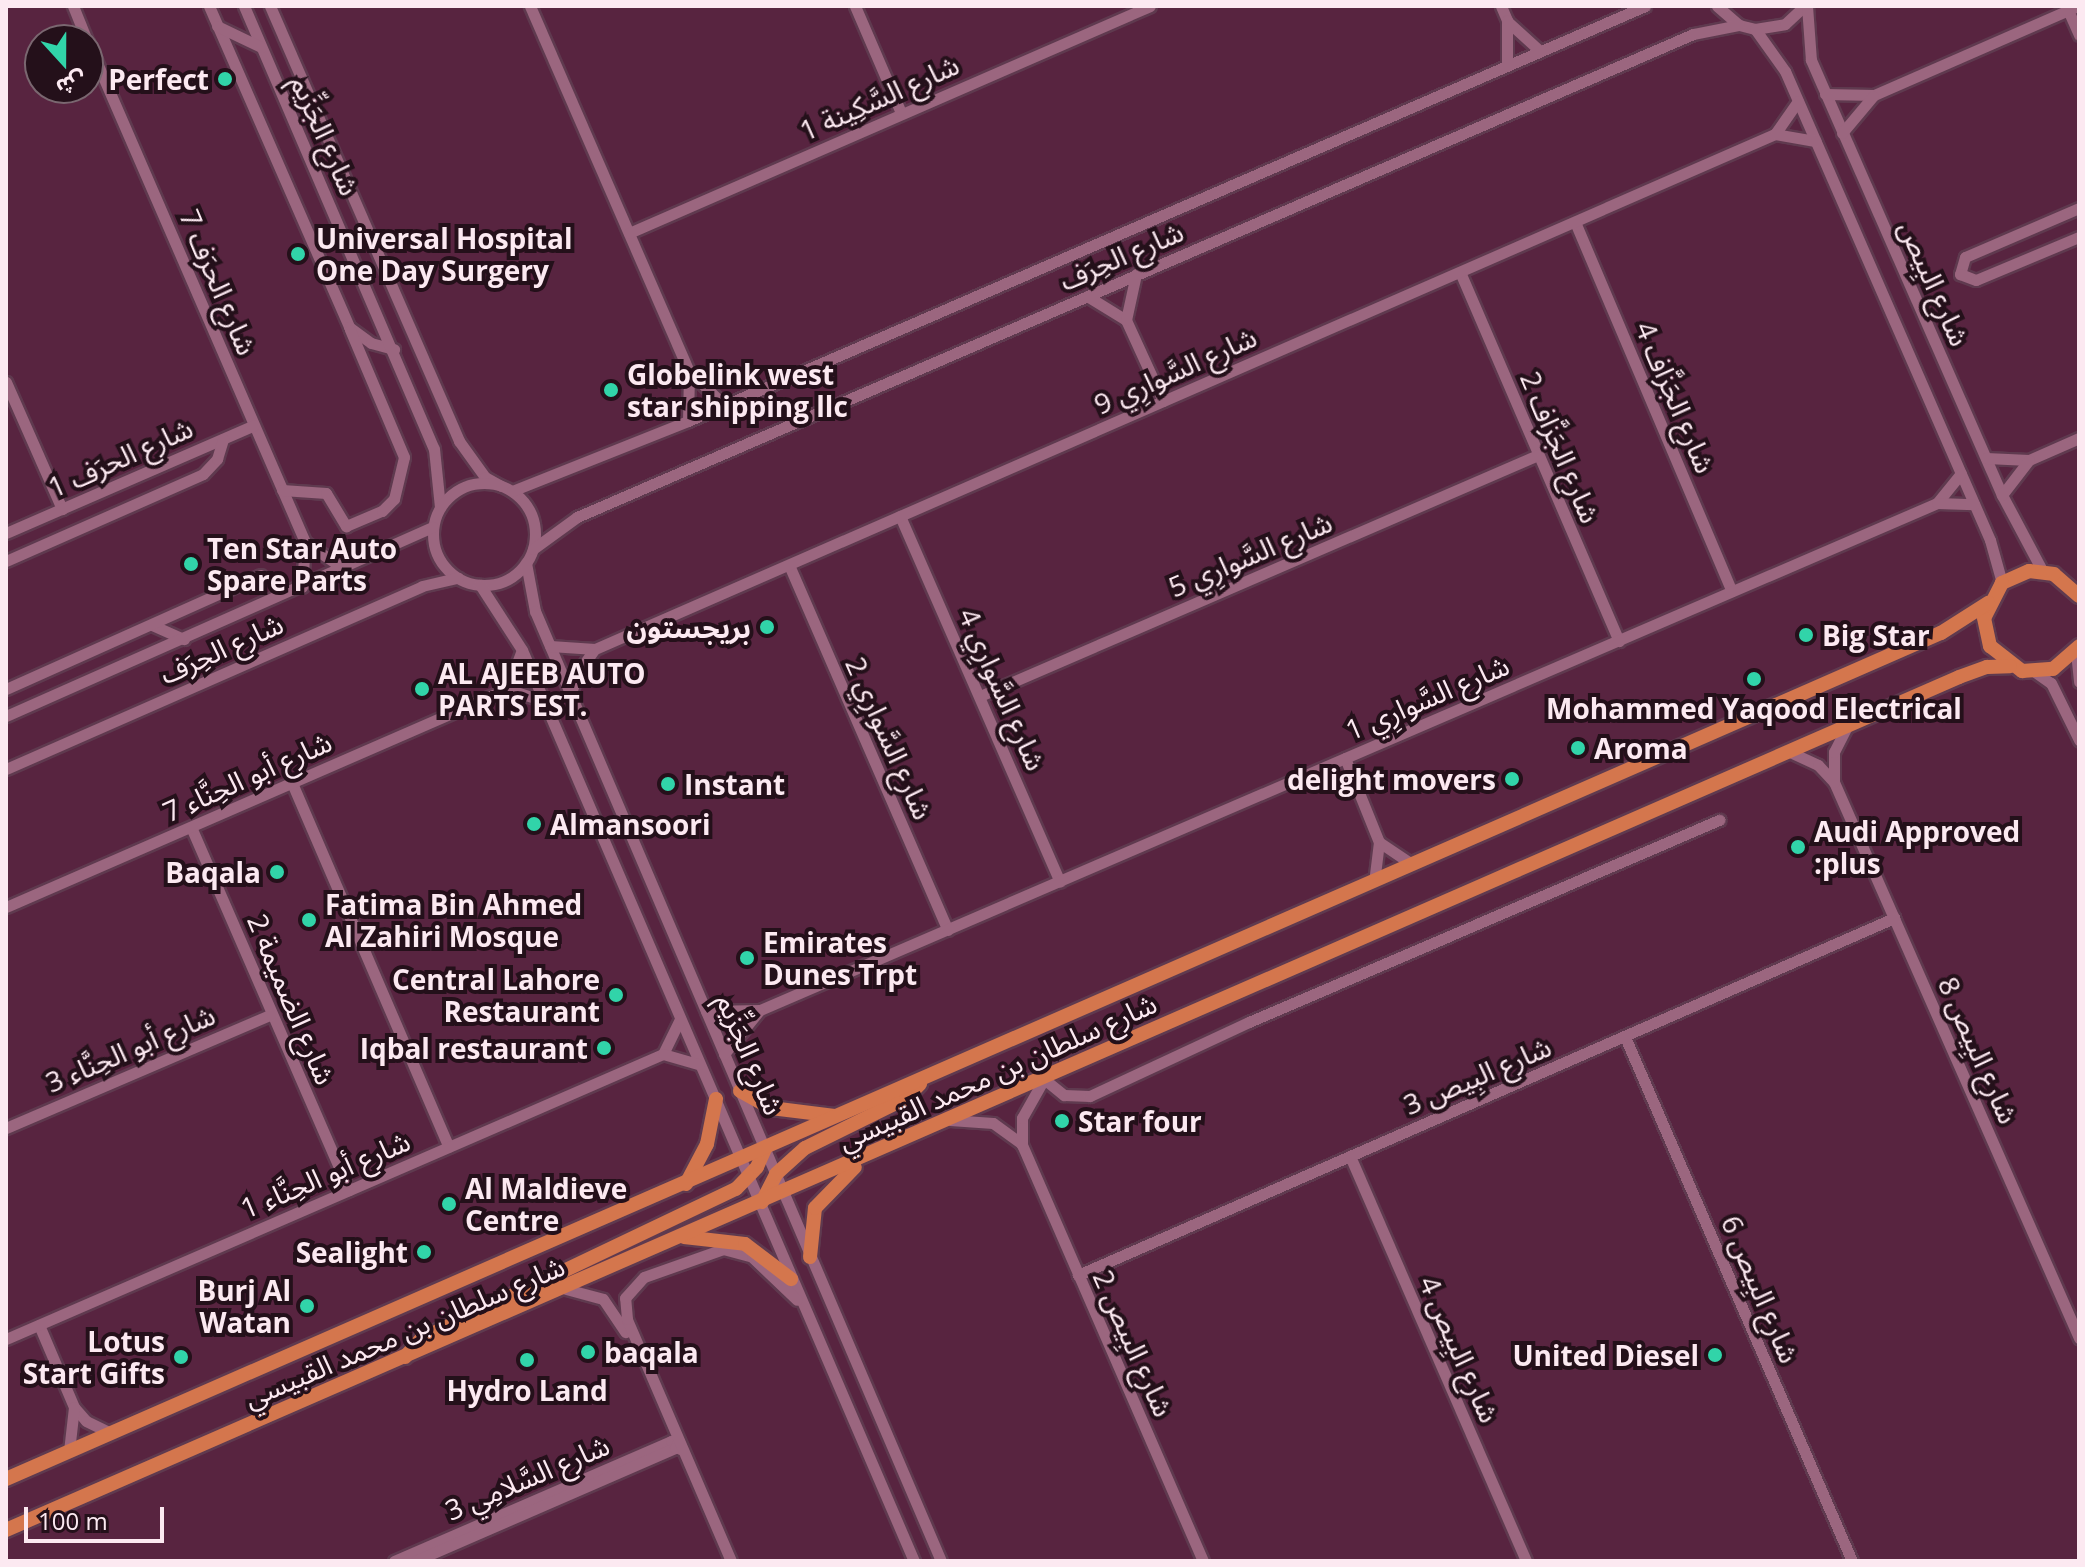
<!DOCTYPE html>
<meta charset="utf-8">
<style>
body{margin:0}
#map{position:relative;width:2085px;height:1567px;overflow:hidden;background:#4a1d34;font-family:"Open Sans","Noto Sans Arabic",sans-serif}
div>[style]{position:absolute}
[style*='--x']{left:calc(var(--x)*1px);top:calc(var(--y)*1px);width:calc(var(--w)*1px);rotate:calc(var(--a)*1deg)}
.built>*{inset:0;background:#582440}
.roads{filter:drop-shadow(2px 0 #5f3a4f) drop-shadow(-2px 0 #5f3a4f) drop-shadow(0 2px #5f3a4f) drop-shadow(0 -2px #5f3a4f)}
.minor>*{height:11px;margin:-5.5px;padding:0 5.5px;transform-origin:5.5px;border-radius:5.5px;background:#9b667f}
.minor>.ring{margin:-5.5px;padding:0;box-sizing:content-box;background:none;border:11px solid #9b667f;border-radius:50%}
.major>*{height:14px;margin:-7px;padding:0 7px;transform-origin:7px;border-radius:7px;background:#d4764d}
.dots>*{width:22px;height:22px;translate:-50% -50%;box-sizing:border-box;border:4px solid #24101a;border-radius:50%}
span{translate:-50% -50%;white-space:nowrap;text-align:center;line-height:1.15;-webkit-text-stroke:8px #24101a;paint-order:stroke}
.poi-label{font-size:28px;color:#fce9f1;font-weight:700}
.right{translate:-100% -50%;text-align:right}
.left{translate:0 -50%;text-align:left}
.street-label{font-size:28px;color:#fce9f1}
.frame{position:absolute;inset:0;border:8px solid #fce9f1;pointer-events:none}
.north{position:absolute;left:24px;top:24px;width:80px;height:80px;box-sizing:border-box;background:#24101a;border:2px solid #7a6770;border-radius:50%;rotate:159deg;font-size:22px;font-weight:700;line-height:32px;text-align:center;color:#fce9f1}
.north::after{content:'';display:block;margin:auto;width:28px;height:36px;background:#31d4a9;clip-path:polygon(50% 0,100% 100%,50% 72%,0 100%)}
.scale{position:absolute;left:24px;top:1507px;width:140px;height:36px;box-sizing:border-box;border:4px solid #fce9f1;border-top:0;padding-left:10px;font-size:24px;line-height:28px;white-space:nowrap;color:#fce9f1;-webkit-text-stroke:6px #24101a;paint-order:stroke}
</style>
<div id="map">
<div class="built">
<i style="clip-path:polygon(evenodd,6px 6px,2079px 6px,2079px 1561px,6px 1561px,6px 6px,40px 40px,88px 40px,88px 88px,40px 88px,40px 40px)"></i>
</div>
<div class="roads">
<div class="minor">
<i style="--x:73;--y:6;--w:37;--a:68"></i>
<i style="--x:209;--y:6;--w:350;--a:66.4"></i>
<i style="--x:349;--y:327;--w:27;--a:36"></i>
<i style="--x:371;--y:343;--w:24;--a:15"></i>
<i style="--x:244;--y:6;--w:482;--a:66.8"></i>
<i style="--x:434;--y:449;--w:58;--a:84.1"></i>
<i style="--x:270;--y:6;--w:474;--a:66.5"></i>
<i style="--x:459;--y:441;--w:44;--a:54.2"></i>
<i style="--x:485;--y:477;--w:18;--a:29"></i>
<i style="--x:530;--y:6;--w:398;--a:66.5"></i>
<i style="--x:689;--y:371;--w:49;--a:44.2"></i>
<i style="--x:855;--y:6;--w:116;--a:66.7"></i>
<i style="--x:1501;--y:6;--w:15;--a:67"></i>
<i style="--x:1507;--y:20;--w:45;--a:90"></i>
<i style="--x:1717;--y:6;--w:29;--a:41"></i>
<i style="--x:1739;--y:25;--w:16;--a:14"></i>
<i style="--x:1755;--y:29;--w:30;--a:-9"></i>
<i style="--x:1785;--y:24;--w:26;--a:-43"></i>
<i style="--x:1807;--y:6;--w:54;--a:85.8"></i>
<i style="--x:1811;--y:60;--w:475;--a:66.3"></i>
<i style="--x:2002;--y:495;--w:87;--a:62"></i>
<i style="--x:2068;--y:10;--w:27;--a:66"></i>
<i style="--x:1507;--y:21;--w:45;--a:42.3"></i>
<i style="--x:217;--y:26;--w:49;--a:25.5"></i>
<i style="--x:1755;--y:29;--w:52;--a:54.5"></i>
<i style="--x:1785;--y:71;--w:512;--a:66.39"></i>
<i style="--x:1990;--y:540;--w:45;--a:74.4"></i>
<i style="--x:88;--y:42;--w:545;--a:66.54"></i>
<i style="--x:305;--y:542;--w:45;--a:93.8"></i>
<i style="--x:1825;--y:94;--w:49;--a:1.2"></i>
<i style="--x:1874;--y:95;--w:223;--a:-23.6"></i>
<i style="--x:1842;--y:133;--w:48;--a:-50"></i>
<i style="--x:1775;--y:134;--w:40;--a:-55.1"></i>
<i style="--x:2079;--y:208;--w:124;--a:156.7"></i>
<i style="--x:1965;--y:257;--w:18;--a:106"></i>
<i style="--x:1960;--y:274;--w:17;--a:21"></i>
<i style="--x:1976;--y:280;--w:112;--a:-22.7"></i>
<i style="--x:1575;--y:222;--w:401;--a:67"></i>
<i style="--x:629;--y:233;--w:568;--a:-23.54"></i>
<i style="--x:1460;--y:272;--w:402;--a:66.7"></i>
<i style="--x:1087;--y:296;--w:46;--a:31.6"></i>
<i style="--x:1126;--y:320;--w:89;--a:65.4"></i>
<i style="--x:1126;--y:320;--w:47;--a:-77.7"></i>
<i style="--x:6;--y:382;--w:139;--a:66.2"></i>
<i style="--x:688;--y:421;--w:49;--a:-88.8"></i>
<i style="--x:1986;--y:458;--w:43;--a:2.7"></i>
<i style="--x:2029;--y:460;--w:55;--a:-23.7"></i>
<i class="ring" style="left:433px;top:483px;width:91px;height:91px"></i>
<i style="--x:282;--y:490;--w:44;--a:3.9"></i>
<i style="--x:326;--y:493;--w:39;--a:59"></i>
<i style="--x:346;--y:526;--w:39;--a:-23"></i>
<i style="--x:382;--y:511;--w:17;--a:-45"></i>
<i style="--x:394;--y:499;--w:43;--a:-76.6"></i>
<i style="--x:404;--y:457;--w:138;--a:-113"></i>
<i style="--x:512;--y:491;--w:189;--a:-21.7"></i>
<i style="--x:688;--y:421;--w:1043;--a:-23.44"></i>
<i style="--x:2002;--y:495;--w:44;--a:-52.4"></i>
<i style="--x:1937;--y:503;--w:38;--a:-51"></i>
<i style="--x:900;--y:516;--w:399;--a:66.4"></i>
<i style="--x:6;--y:533;--w:270;--a:-23.5"></i>
<i style="--x:305;--y:542;--w:47;--a:34.7"></i>
<i style="--x:533;--y:549;--w:54;--a:-36"></i>
<i style="--x:577;--y:517;--w:1216;--a:-23.4"></i>
<i style="--x:1693;--y:34;--w:47;--a:-11.1"></i>
<i style="--x:6;--y:561;--w:215;--a:-23.8"></i>
<i style="--x:203;--y:474;--w:21;--a:-47"></i>
<i style="--x:217;--y:459;--w:21;--a:-73"></i>
<i style="--x:526;--y:563;--w:49;--a:79.4"></i>
<i style="--x:535;--y:611;--w:1033;--a:66.86"></i>
<i style="--x:789;--y:565;--w:398;--a:66.5"></i>
<i style="--x:480;--y:585;--w:77;--a:57.1"></i>
<i style="--x:522;--y:650;--w:992;--a:66.72"></i>
<i style="--x:152;--y:625;--w:35;--a:24"></i>
<i style="--x:550;--y:646;--w:45;--a:3.8"></i>
<i style="--x:595;--y:649;--w:1287;--a:-23.58"></i>
<i style="--x:1775;--y:134;--w:41;--a:9.9"></i>
<i style="--x:2076;--y:652;--w:30;--a:84"></i>
<i style="--x:2035;--y:672;--w:19;--a:35"></i>
<i style="--x:2051;--y:683;--w:64;--a:63.8"></i>
<i style="--x:6;--y:689;--w:279;--a:-24.1"></i>
<i style="--x:507;--y:689;--w:39;--a:-69"></i>
<i style="--x:571;--y:693;--w:20;--a:-72"></i>
<i style="--x:577;--y:674;--w:29;--a:-55"></i>
<i style="--x:980;--y:696;--w:608;--a:-23.36"></i>
<i style="--x:6;--y:716;--w:467;--a:-23.9"></i>
<i style="--x:1790;--y:752;--w:31;--a:25"></i>
<i style="--x:1818;--y:765;--w:23;--a:47"></i>
<i style="--x:1834;--y:782;--w:608;--a:66.22"></i>
<i style="--x:1345;--y:758;--w:91;--a:68"></i>
<i style="--x:1379;--y:842;--w:39;--a:97"></i>
<i style="--x:6;--y:769;--w:454;--a:-23.7"></i>
<i style="--x:422;--y:586;--w:37;--a:-13"></i>
<i style="--x:1834;--y:782;--w:30;--a:-90"></i>
<i style="--x:1834;--y:752;--w:28;--a:-63"></i>
<i style="--x:292;--y:783;--w:396;--a:66.7"></i>
<i style="--x:191;--y:827;--w:396;--a:66.5"></i>
<i style="--x:1379;--y:842;--w:40;--a:34"></i>
<i style="--x:6;--y:907;--w:546;--a:-23.52"></i>
<i style="--x:507;--y:689;--w:36;--a:18"></i>
<i style="--x:706;--y:1011;--w:54;--a:-1.1"></i>
<i style="--x:760;--y:1010;--w:1282;--a:-23.3"></i>
<i style="--x:1937;--y:503;--w:37;--a:2"></i>
<i style="--x:1625;--y:1037;--w:571;--a:66.58"></i>
<i style="--x:663;--y:1054;--w:39;--a:-64"></i>
<i style="--x:724;--y:1054;--w:55;--a:-50.9"></i>
<i style="--x:950;--y:1120;--w:43;--a:4"></i>
<i style="--x:993;--y:1123;--w:36;--a:36"></i>
<i style="--x:6;--y:1128;--w:289;--a:-23.2"></i>
<i style="--x:1350;--y:1156;--w:442;--a:66.5"></i>
<i style="--x:1078;--y:1275;--w:891;--a:-23.63"></i>
<i style="--x:566;--y:1289;--w:38;--a:15"></i>
<i style="--x:603;--y:1299;--w:40;--a:56"></i>
<i style="--x:39;--y:1325;--w:89;--a:66.9"></i>
<i style="--x:74;--y:1407;--w:18;--a:49"></i>
<i style="--x:86;--y:1421;--w:28;--a:26"></i>
<i style="--x:6;--y:1339;--w:716;--a:-23.45"></i>
<i style="--x:663;--y:1054;--w:37;--a:16"></i>
<i style="--x:69;--y:1451;--w:44;--a:-83.5"></i>
<i style="--x:394;--y:1561;--w:302;--a:-23.4"></i>
<i style="--x:671;--y:1441;--w:12;--a:42"></i>
<i style="--x:415;--y:1561;--w:283;--a:-23.5"></i>
<i style="--x:675;--y:1448;--w:8;--a:-60"></i>
<i style="--x:731;--y:1561;--w:263;--a:-113.3"></i>
<i style="--x:627;--y:1319;--w:21;--a:-95"></i>
<i style="--x:625;--y:1298;--w:28;--a:-48"></i>
<i style="--x:644;--y:1277;--w:84;--a:-19.5"></i>
<i style="--x:723;--y:1249;--w:30;--a:15"></i>
<i style="--x:752;--y:1257;--w:62;--a:43.7"></i>
<i style="--x:1203;--y:1561;--w:454;--a:-113.5"></i>
<i style="--x:1022;--y:1145;--w:27;--a:-90"></i>
<i style="--x:1022;--y:1118;--w:45;--a:-60.6"></i>
<i style="--x:1044;--y:1079;--w:26;--a:39"></i>
<i style="--x:1064;--y:1095;--w:26;--a:2"></i>
<i style="--x:1090;--y:1096;--w:175;--a:-25"></i>
<i style="--x:1249;--y:1022;--w:512;--a:-23.26"></i>
</div>
<div class="major">
<i style="--x:2079;--y:596;--w:33;--a:-139"></i>
<i style="--x:2054;--y:574;--w:25;--a:-173"></i>
<i style="--x:2029;--y:571;--w:30;--a:156"></i>
<i style="--x:2002;--y:583;--w:39;--a:117"></i>
<i style="--x:1984;--y:618;--w:29;--a:78"></i>
<i style="--x:1990;--y:646;--w:41;--a:38"></i>
<i style="--x:2022;--y:671;--w:31;--a:-4"></i>
<i style="--x:2053;--y:669;--w:35;--a:-41"></i>
<i style="--x:740;--y:1091;--w:35;--a:29"></i>
<i style="--x:771;--y:1108;--w:64;--a:7.1"></i>
<i style="--x:686;--y:1184;--w:45;--a:-62.3"></i>
<i style="--x:707;--y:1144;--w:46;--a:-78.7"></i>
<i style="--x:762;--y:1202;--w:31;--a:-63"></i>
<i style="--x:776;--y:1174;--w:39;--a:-42"></i>
<i style="--x:805;--y:1148;--w:113;--a:-26.3"></i>
<i style="--x:906;--y:1098;--w:20;--a:-45"></i>
<i style="--x:684;--y:1237;--w:61;--a:6.5"></i>
<i style="--x:745;--y:1244;--w:58;--a:37.3"></i>
<i style="--x:810;--y:1257;--w:49;--a:-84.2"></i>
<i style="--x:815;--y:1208;--w:57;--a:-45.7"></i>
<i style="--x:405;--y:1357;--w:24;--a:-48"></i>
<i style="--x:421;--y:1339;--w:349;--a:-25.5"></i>
<i style="--x:736;--y:1189;--w:30;--a:-46"></i>
<i style="--x:757;--y:1167;--w:20;--a:-66"></i>
<i style="--x:6;--y:1479;--w:2112;--a:-23.62"></i>
<i style="--x:1941;--y:633;--w:56;--a:-32.6"></i>
<i style="--x:6;--y:1530;--w:2131;--a:-23.59"></i>
<i style="--x:1959;--y:677;--w:30;--a:-20"></i>
<i style="--x:1987;--y:667;--w:23;--a:-2"></i>
</div>
</div>
<div class="dots">
<i style="left:225px;top:79px;background:#31d4a9"></i>
<i style="left:298px;top:254px;background:#31d4a9"></i>
<i style="left:611px;top:390px;background:#31d4a9"></i>
<i style="left:191px;top:564px;background:#31d4a9"></i>
<i style="left:767px;top:627px;background:#31d4a9"></i>
<i style="left:1806px;top:635px;background:#31d4a9"></i>
<i style="left:1754px;top:679px;background:#31d4a9"></i>
<i style="left:422px;top:689px;background:#31d4a9"></i>
<i style="left:1578px;top:748px;background:#31d4a9"></i>
<i style="left:1512px;top:779px;background:#31d4a9"></i>
<i style="left:668px;top:784px;background:#31d4a9"></i>
<i style="left:534px;top:824px;background:#31d4a9"></i>
<i style="left:1798px;top:847px;background:#31d4a9"></i>
<i style="left:277px;top:872px;background:#31d4a9"></i>
<i style="left:309px;top:920px;background:#31d4a9"></i>
<i style="left:747px;top:958px;background:#31d4a9"></i>
<i style="left:616px;top:995px;background:#31d4a9"></i>
<i style="left:604px;top:1048px;background:#31d4a9"></i>
<i style="left:1062px;top:1121px;background:#31d4a9"></i>
<i style="left:449px;top:1204px;background:#31d4a9"></i>
<i style="left:424px;top:1252px;background:#31d4a9"></i>
<i style="left:307px;top:1306px;background:#31d4a9"></i>
<i style="left:588px;top:1352px;background:#31d4a9"></i>
<i style="left:1715px;top:1355px;background:#31d4a9"></i>
<i style="left:181px;top:1357px;background:#31d4a9"></i>
<i style="left:527px;top:1360px;background:#31d4a9"></i>
</div>
<div class="poi-label">
<span class="right" style="left:209px;top:79px">Perfect</span>
<span class="left" style="left:316px;top:254px">Universal Hospital<br>One Day Surgery</span>
<span class="left" style="left:627px;top:390px">Globelink west<br>star shipping llc</span>
<span class="left" style="left:207px;top:564px">Ten Star Auto<br>Spare Parts</span>
<span class="right" style="left:751px;top:627px">بريجستون</span>
<span class="left" style="left:1822px;top:635px">Big Star</span>
<span class="left" style="left:438px;top:689px">AL AJEEB AUTO<br>PARTS EST.</span>
<span style="left:1754px;top:708px">Mohammed Yaqood Electrical</span>
<span class="left" style="left:1594px;top:748px">Aroma</span>
<span class="right" style="left:1496px;top:779px">delight movers</span>
<span class="left" style="left:684px;top:784px">Instant</span>
<span class="left" style="left:550px;top:824px">Almansoori</span>
<span class="left" style="left:1814px;top:847px">Audi Approved<br>:plus</span>
<span class="right" style="left:261px;top:872px">Baqala</span>
<span class="left" style="left:325px;top:920px">Fatima Bin Ahmed<br>Al Zahiri Mosque</span>
<span class="left" style="left:763px;top:958px">Emirates<br>Dunes Trpt</span>
<span class="right" style="left:600px;top:995px">Central Lahore<br>Restaurant</span>
<span class="right" style="left:588px;top:1048px">Iqbal restaurant</span>
<span class="left" style="left:1078px;top:1121px">Star four</span>
<span class="left" style="left:465px;top:1204px">Al Maldieve<br>Centre</span>
<span class="right" style="left:408px;top:1252px">Sealight</span>
<span class="right" style="left:291px;top:1306px">Burj Al<br>Watan</span>
<span class="right" style="left:165px;top:1357px">Lotus<br>Start Gifts</span>
<span class="left" style="left:604px;top:1352px">baqala</span>
<span class="right" style="left:1699px;top:1355px">United Diesel</span>
<span style="left:527px;top:1390px">Hydro Land</span>
</div>
<div class="street-label">
<span style="left:879px;top:97px;rotate:-24deg">شارع السَّكِينة 1</span>
<span style="left:326px;top:135px;rotate:66deg">شارع الجَزِّيم</span>
<span style="left:1121px;top:255px;rotate:-23deg">شارع الحِرَف</span>
<span style="left:219px;top:282px;rotate:67deg">شارع الحرَف 7</span>
<span style="left:1935px;top:283px;rotate:66deg">شارع البِيص</span>
<span style="left:1175px;top:370px;rotate:-24deg">شارع السَّوارِي 9</span>
<span style="left:1676px;top:397px;rotate:67deg">شارع الجَزَّاف 4</span>
<span style="left:1561px;top:447px;rotate:67deg">شارع الجَزَّاف 2</span>
<span style="left:120px;top:457px;rotate:-24deg">شارع الحرَف 1</span>
<span style="left:1250px;top:554px;rotate:-23deg">شارع السَّوارِي 5</span>
<span style="left:221px;top:648px;rotate:-24deg">شارع الحِرَف</span>
<span style="left:1003px;top:689px;rotate:66deg">شارع السَّوارِي 4</span>
<span style="left:1427px;top:697px;rotate:-23deg">شارع السَّوارِي 1</span>
<span style="left:890px;top:738px;rotate:66deg">شارع السَّوارِي 2</span>
<span style="left:247px;top:776px;rotate:-24deg">شارع أبو الحِنَّاء 7</span>
<span style="left:292px;top:999px;rotate:67deg">شارع الضميمة 2</span>
<span style="left:130px;top:1048px;rotate:-23deg">شارع أبو الحِنَّاء 3</span>
<span style="left:1979px;top:1050px;rotate:66deg">شارع البِيص 8</span>
<span style="left:751px;top:1054px;rotate:67deg">شارع الجَزِّيم</span>
<span style="left:997px;top:1071px;rotate:-24deg">شارع سلطان بن محمد القبيسي</span>
<span style="left:1477px;top:1075px;rotate:-23deg">شارع البِيص 3</span>
<span style="left:325px;top:1174px;rotate:-23deg">شارع أبو الحِنَّاء 1</span>
<span style="left:1761px;top:1289px;rotate:67deg">شارع البِيص 6</span>
<span style="left:404px;top:1331px;rotate:-23deg">شارع سلطان بن محمد القبيسي</span>
<span style="left:1134px;top:1343px;rotate:66deg">شارع البِيص 2</span>
<span style="left:1460px;top:1349px;rotate:66deg">شارع البِيص 4</span>
<span style="left:527px;top:1477px;rotate:-23deg">شارع السَّلامِي 3</span>
</div>
<div class="frame"></div>
<div class="north">ش</div>
<div class="scale">100 m</div>
</div>
